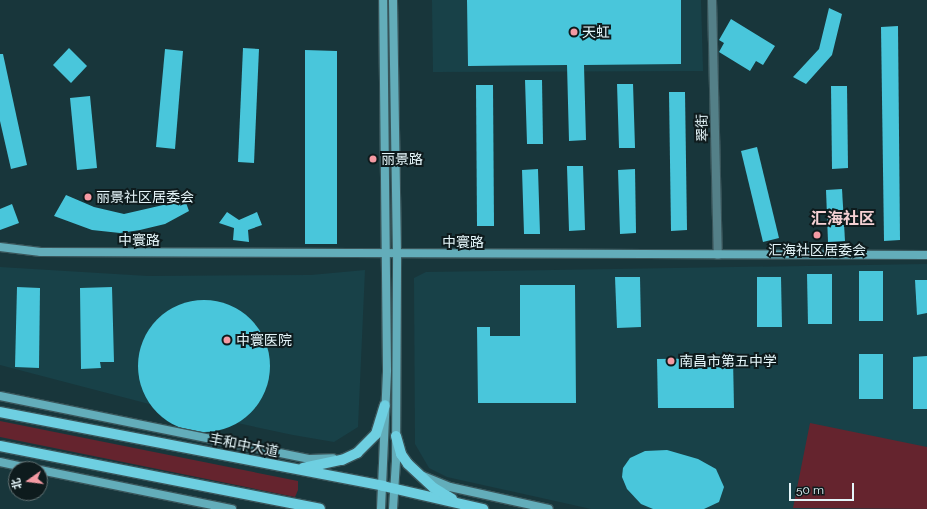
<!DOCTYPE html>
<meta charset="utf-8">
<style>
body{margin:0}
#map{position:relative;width:927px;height:509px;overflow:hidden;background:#18363b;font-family:Raleway,"Noto Sans SC",sans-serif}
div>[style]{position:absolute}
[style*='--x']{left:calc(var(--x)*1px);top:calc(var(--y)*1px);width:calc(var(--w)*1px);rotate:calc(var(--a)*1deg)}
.built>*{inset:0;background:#184148}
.green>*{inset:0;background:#65242e}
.building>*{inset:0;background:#49c6db}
.round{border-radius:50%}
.roads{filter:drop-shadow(1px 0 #39555a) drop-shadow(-1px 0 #39555a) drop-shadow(0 1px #39555a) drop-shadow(0 -1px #39555a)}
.street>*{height:8px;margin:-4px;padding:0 4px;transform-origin:4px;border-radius:4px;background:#548088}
.secondary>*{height:8px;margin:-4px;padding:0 4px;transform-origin:4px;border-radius:4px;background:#63adba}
.primary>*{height:10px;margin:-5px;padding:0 5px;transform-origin:5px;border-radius:5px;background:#6ecfe1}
.dots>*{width:11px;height:11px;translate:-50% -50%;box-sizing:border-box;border:2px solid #0e1b1d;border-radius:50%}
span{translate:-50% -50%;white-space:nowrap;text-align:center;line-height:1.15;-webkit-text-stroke:4px #0e1b1d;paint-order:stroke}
.poi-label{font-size:14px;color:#e5f6fa}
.left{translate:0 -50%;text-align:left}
.street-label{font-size:14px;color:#e5f6fa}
.quarter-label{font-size:16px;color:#f5d1d4;font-weight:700}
.north{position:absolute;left:8px;top:461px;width:40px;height:40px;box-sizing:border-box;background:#0e1b1d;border:1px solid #647375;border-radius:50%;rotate:256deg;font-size:11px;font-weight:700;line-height:16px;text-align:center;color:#e5f6fa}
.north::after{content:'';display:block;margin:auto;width:14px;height:18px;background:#f49aa3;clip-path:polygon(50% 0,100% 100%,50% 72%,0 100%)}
.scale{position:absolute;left:789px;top:483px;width:65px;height:18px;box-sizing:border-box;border:2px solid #e5f6fa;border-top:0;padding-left:5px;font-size:12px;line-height:14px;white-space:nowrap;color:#e5f6fa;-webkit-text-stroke:3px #0e1b1d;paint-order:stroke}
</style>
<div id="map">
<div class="built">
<i style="clip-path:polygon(432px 0,701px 0,703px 71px,433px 72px)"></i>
<i style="clip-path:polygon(927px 264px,927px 509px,591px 509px,447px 477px,429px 468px,415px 444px,414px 278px,426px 272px)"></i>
<i style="clip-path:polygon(0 267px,148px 276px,311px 275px,365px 270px,358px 427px,334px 442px,293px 435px,153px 405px,0 365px)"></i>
</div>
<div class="green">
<i style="clip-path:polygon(0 421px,298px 481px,298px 490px,295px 497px,0 437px)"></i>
<i style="clip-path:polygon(810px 423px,927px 447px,927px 509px,793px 508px)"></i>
</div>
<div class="building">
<i style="clip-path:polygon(467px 0,681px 0,681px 64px,584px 65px,586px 140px,569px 141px,567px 65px,468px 66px)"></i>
<i style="clip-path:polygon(829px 8px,842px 14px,832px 55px,806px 84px,793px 77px,819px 49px)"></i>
<i style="clip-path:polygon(731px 19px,775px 46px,763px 65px,756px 61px,750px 71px,719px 52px,724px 43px,719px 40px)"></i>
<i style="clip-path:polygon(898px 26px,900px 240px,884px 241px,881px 27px)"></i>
<i style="clip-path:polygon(69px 48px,87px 66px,71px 83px,53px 65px)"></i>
<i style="clip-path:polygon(243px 48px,259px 49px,254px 163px,238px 162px)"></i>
<i style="clip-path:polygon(165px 49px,183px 51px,175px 149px,156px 147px)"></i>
<i style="clip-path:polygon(305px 50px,337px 51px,337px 244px,305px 244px)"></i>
<i style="clip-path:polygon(0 54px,3px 54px,27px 165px,11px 169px,0 121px)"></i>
<i style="clip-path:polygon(525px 80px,542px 80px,543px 144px,527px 144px)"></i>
<i style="clip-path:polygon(617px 84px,633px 84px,635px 148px,619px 148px)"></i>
<i style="clip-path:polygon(476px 85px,493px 85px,494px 226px,477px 226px)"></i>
<i style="clip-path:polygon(831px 86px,847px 86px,848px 168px,832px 169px)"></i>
<i style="clip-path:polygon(669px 92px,685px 92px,687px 230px,671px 231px)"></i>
<i style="clip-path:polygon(90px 96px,97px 168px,77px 170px,70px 98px)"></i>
<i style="clip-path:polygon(757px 147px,779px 238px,763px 242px,741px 151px)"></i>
<i style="clip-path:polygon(567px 166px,583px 166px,585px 230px,569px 231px)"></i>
<i style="clip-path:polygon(538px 169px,540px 234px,524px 234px,522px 170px)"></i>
<i style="clip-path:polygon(635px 169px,636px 233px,620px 234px,618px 170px)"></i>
<i style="clip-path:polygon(842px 189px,845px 241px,828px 242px,826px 190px)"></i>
<i style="clip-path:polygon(66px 195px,94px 207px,124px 214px,185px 200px,189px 211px,165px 224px,140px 230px,120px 233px,92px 230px,54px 216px)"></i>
<i style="clip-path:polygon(12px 204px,19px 223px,0 230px,0 209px)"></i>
<i style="clip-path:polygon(227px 212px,239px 220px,257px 212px,262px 225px,248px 230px,249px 242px,233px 240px,234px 228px,219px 223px)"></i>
<i style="clip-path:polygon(859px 271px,883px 271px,883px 321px,859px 321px)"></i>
<i style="clip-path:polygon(807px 274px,832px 274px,832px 324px,808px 324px)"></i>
<i style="clip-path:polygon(615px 277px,640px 277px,641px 327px,617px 328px)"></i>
<i style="clip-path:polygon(757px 277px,781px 277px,782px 327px,757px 327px)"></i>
<i style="clip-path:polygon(915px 280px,927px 280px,927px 313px,917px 315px)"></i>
<i style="clip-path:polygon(520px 285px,575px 285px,576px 403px,478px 403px,477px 327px,490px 327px,490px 336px,520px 336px)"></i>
<i style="clip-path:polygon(17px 287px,40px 288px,39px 368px,15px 367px)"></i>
<i style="clip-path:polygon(112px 287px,114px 362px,100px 362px,101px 368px,81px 369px,80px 288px)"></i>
<i class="round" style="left:138px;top:300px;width:132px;height:132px"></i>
<i style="clip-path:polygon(859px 354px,883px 354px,883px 399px,859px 399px)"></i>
<i style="clip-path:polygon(927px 356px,927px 409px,913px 409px,913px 357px)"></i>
<i style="clip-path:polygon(733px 358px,734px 408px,658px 408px,657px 359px)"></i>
<i style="clip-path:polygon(667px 450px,698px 459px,716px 469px,724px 487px,719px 502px,704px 509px,653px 509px,641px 504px,627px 489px,622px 477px,623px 468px,630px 458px,645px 451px)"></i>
</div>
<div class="roads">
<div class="street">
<i style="--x:712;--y:0;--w:255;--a:88.7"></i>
</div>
<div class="secondary">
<i style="--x:0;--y:247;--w:41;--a:7"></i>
<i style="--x:41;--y:252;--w:886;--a:0.19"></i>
<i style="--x:0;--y:396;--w:315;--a:11.5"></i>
<i style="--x:309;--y:459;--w:24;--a:-2"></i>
<i style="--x:0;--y:462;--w:34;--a:12"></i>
<i style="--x:40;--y:470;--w:196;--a:11.5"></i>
<i style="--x:423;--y:476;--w:29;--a:22"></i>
<i style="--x:450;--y:487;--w:101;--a:12.5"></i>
<i style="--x:381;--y:509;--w:139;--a:-87.5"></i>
<i style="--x:387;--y:370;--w:370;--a:-90.6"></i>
<i style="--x:393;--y:509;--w:48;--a:-86.4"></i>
<i style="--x:396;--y:461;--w:206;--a:-89.7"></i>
<i style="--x:397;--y:255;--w:255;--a:-90.9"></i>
</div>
<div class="primary">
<i style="--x:0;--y:412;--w:390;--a:10.9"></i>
<i style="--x:383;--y:486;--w:103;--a:13"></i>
<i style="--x:396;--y:436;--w:19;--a:74"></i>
<i style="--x:401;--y:454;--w:12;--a:55"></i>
<i style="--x:408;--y:464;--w:35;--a:43"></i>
<i style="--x:434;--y:488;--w:21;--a:31"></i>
<i style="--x:0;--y:446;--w:326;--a:11.1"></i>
<i style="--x:303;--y:468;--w:40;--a:-12"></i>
<i style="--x:342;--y:460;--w:17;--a:-25"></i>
<i style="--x:357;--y:453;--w:27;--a:-45"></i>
<i style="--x:376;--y:434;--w:30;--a:-73"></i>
</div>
</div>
<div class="dots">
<i style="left:574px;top:32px;background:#f49aa3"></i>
<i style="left:373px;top:159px;background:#f49aa3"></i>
<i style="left:88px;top:197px;background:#f49aa3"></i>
<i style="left:817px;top:235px;background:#f49aa3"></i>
<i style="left:227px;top:340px;background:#f49aa3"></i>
<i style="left:671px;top:361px;background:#f49aa3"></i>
</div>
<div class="poi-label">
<span class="left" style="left:582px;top:32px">天虹</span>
<span class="left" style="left:381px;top:159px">丽景路</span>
<span class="left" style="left:96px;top:197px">丽景社区居委会</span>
<span style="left:817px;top:250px">汇海社区居委会</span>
<span class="left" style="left:236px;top:340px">中寰医院</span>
<span class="left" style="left:679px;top:361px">南昌市第五中学</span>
</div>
<div class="street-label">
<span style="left:702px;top:128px;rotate:-91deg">翠街</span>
<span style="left:139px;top:240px">中寰路</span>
<span style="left:463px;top:242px">中寰路</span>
<span style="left:244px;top:445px;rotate:11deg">丰和中大道</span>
</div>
<div class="quarter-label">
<span style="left:843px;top:219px">汇海社区</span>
</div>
<div class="north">北</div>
<div class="scale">50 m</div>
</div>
